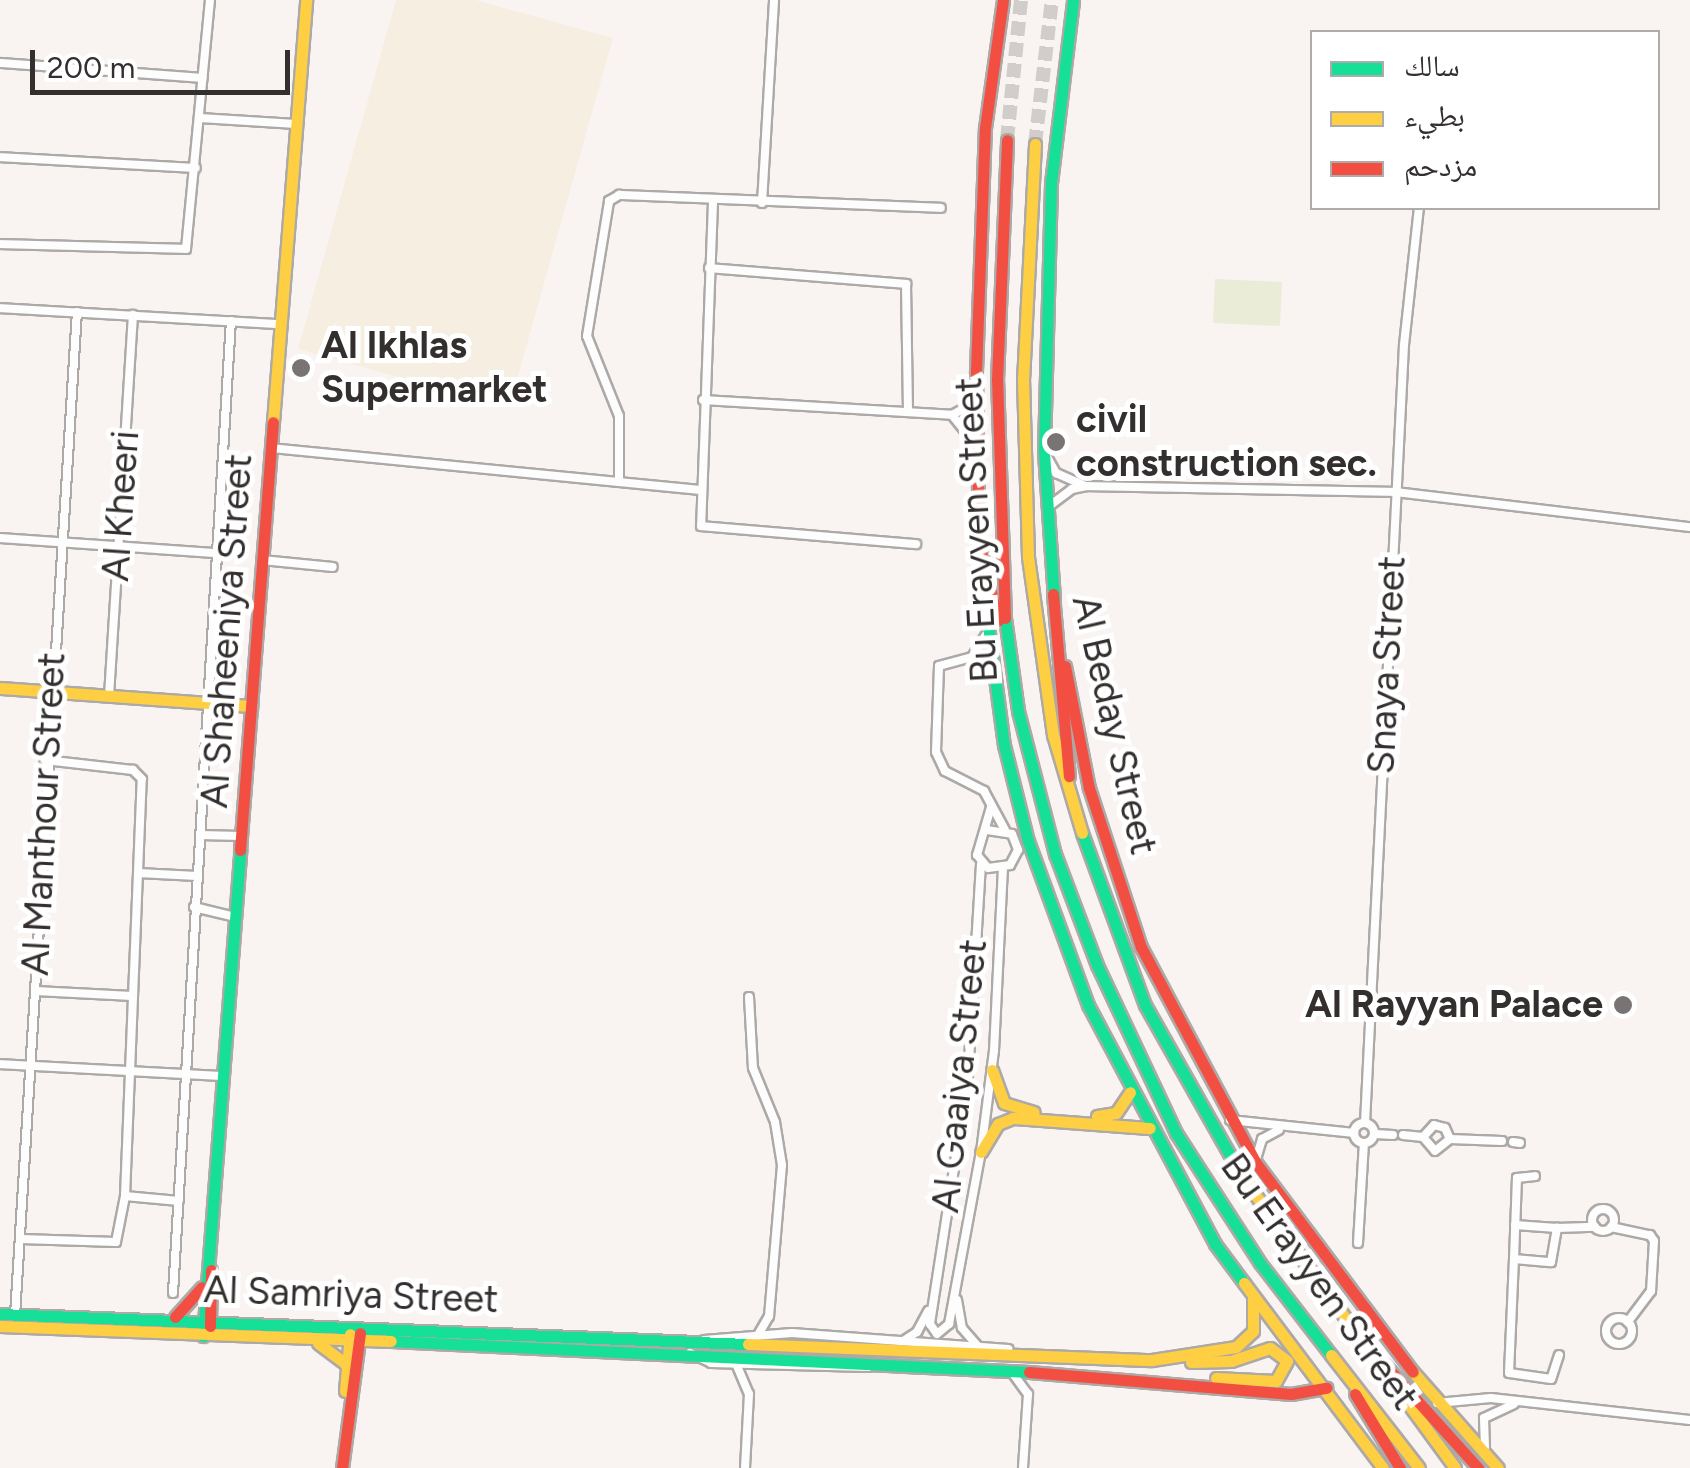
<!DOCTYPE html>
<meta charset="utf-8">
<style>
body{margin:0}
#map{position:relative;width:1690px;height:1468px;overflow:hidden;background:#f9f4f2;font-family:Figtree,"Noto Naskh Arabic",sans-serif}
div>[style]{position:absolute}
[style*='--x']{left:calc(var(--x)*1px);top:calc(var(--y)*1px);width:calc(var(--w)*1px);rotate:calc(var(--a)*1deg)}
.industrial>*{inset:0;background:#f7eee2}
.green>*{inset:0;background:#eaecd8}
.highway-tunnel>*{height:14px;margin-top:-7px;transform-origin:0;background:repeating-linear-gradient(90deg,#d1cdcb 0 14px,transparent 0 21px)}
.roads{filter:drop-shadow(2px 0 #aca9a7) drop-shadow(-2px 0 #aca9a7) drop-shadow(0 2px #aca9a7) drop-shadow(0 -2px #aca9a7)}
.street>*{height:8px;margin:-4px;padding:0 4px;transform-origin:4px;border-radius:4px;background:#fefdfd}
.street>.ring{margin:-4px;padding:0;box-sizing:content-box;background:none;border:8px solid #fefdfd;border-radius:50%}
.fast>*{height:11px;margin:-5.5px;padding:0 5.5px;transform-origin:5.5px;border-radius:5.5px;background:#16e098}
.slow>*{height:11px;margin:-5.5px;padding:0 5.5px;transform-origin:5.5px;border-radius:5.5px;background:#ffcf43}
.jam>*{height:11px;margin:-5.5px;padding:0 5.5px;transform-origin:5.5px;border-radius:5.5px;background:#f24e42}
.dots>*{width:28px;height:28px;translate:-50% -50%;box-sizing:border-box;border:5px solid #fff;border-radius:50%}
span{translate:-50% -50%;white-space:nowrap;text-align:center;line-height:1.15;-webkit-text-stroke:10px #fff;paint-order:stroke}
.poi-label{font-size:38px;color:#332f2e;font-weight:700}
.left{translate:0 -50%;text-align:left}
.right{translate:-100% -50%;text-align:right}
.street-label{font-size:38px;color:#332f2e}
.legend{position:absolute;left:1310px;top:30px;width:350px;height:180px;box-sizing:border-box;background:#fff;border:2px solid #adacab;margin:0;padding:12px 18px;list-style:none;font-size:30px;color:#332f2e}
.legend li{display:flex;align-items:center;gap:20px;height:50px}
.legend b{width:50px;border:2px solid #adacab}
.scale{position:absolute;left:30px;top:50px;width:260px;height:45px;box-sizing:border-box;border:5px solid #332f2e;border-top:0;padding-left:12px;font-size:30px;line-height:35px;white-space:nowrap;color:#332f2e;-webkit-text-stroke:8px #fff;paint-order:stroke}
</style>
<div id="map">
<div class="industrial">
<i style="clip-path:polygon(396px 0,476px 0,613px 38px,509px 408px,298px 349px)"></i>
</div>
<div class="green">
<i style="clip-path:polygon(1215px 279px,1282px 282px,1280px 326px,1213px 323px)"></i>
</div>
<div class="highway-tunnel">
<i style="--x:1007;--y:140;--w:141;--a:-84.3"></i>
<i style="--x:1035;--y:144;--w:145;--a:-83.3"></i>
</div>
<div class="roads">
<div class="street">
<i style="--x:0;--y:63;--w:203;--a:4.2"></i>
<i style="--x:200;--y:118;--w:96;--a:3.6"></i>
<i style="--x:0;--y:157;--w:196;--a:3.2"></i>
<i style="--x:713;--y:202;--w:324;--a:92.1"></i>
<i style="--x:701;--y:526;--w:216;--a:4.8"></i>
<i style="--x:762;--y:203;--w:203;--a:-86.6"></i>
<i style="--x:0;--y:244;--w:186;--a:1.5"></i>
<i style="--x:186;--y:249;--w:250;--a:-84.5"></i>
<i style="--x:709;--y:268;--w:198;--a:4.6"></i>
<i style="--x:906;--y:284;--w:128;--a:89.1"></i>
<i style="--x:0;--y:308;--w:281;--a:3.3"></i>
<i style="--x:703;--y:400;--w:249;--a:3.4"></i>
<i style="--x:952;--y:415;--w:29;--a:-29"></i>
<i style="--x:952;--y:415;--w:35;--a:51"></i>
<i style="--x:271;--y:448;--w:430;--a:5.6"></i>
<i style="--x:1046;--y:455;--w:21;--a:61"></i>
<i style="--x:1056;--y:473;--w:30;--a:24"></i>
<i style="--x:619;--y:482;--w:66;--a:-90"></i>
<i style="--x:619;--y:416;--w:86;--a:-111.8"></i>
<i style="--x:587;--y:336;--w:137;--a:-80.7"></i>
<i style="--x:609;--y:201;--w:12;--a:-31"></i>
<i style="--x:619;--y:195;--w:322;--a:2.3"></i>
<i style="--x:1048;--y:507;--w:30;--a:-37"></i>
<i style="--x:1072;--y:489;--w:15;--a:-11"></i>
<i style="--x:1087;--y:486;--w:308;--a:1.1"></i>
<i style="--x:1395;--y:492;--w:297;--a:6.8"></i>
<i style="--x:0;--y:538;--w:218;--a:4"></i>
<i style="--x:262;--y:560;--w:71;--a:5.6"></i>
<i style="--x:972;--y:657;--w:26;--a:-58"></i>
<i style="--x:992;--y:672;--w:25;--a:-143"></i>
<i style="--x:972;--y:657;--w:34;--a:165"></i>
<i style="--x:939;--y:666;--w:86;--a:92"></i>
<i style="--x:936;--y:752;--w:21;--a:65"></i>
<i style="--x:945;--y:771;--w:44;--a:27.1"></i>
<i style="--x:984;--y:791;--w:44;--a:61.7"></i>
<i style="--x:109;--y:696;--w:382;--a:-86.4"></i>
<i style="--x:987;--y:830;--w:25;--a:9"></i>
<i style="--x:1012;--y:834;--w:17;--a:69"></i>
<i style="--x:1018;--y:850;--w:17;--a:118"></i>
<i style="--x:1010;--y:865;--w:22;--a:172"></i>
<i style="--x:988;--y:868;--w:17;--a:-130"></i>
<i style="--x:977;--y:855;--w:50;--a:-73.7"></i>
<i style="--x:200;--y:835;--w:41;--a:1.4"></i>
<i style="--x:981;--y:864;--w:214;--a:93.5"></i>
<i style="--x:968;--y:1078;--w:249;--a:98.8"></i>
<i style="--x:930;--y:1324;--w:12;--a:55"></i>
<i style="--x:937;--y:1334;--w:16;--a:-40"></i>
<i style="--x:949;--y:1324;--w:175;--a:-79.5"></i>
<i style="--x:981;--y:1152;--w:102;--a:-82.7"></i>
<i style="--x:994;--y:1051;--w:181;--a:-87.2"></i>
<i style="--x:138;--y:873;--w:59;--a:2.9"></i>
<i style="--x:194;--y:907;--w:42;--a:13.7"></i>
<i style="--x:35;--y:991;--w:98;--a:2.9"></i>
<i style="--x:749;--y:997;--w:71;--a:86.8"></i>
<i style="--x:753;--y:1068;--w:58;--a:67.8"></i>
<i style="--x:775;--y:1122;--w:44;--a:80.8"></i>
<i style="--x:782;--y:1165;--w:152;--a:94.9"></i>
<i style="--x:769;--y:1316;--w:20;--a:120"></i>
<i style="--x:0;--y:1064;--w:222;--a:3.1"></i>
<i style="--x:1230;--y:1120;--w:125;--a:6"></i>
<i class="ring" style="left:1354px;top:1123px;width:12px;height:12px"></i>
<i style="--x:1365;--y:1123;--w:779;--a:-87.13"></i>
<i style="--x:1404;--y:345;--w:138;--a:-83.8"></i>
<i style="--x:1375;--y:1134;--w:18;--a:3"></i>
<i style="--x:1403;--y:1135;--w:20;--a:6"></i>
<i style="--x:1423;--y:1137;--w:16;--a:-47"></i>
<i style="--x:1434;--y:1125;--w:11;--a:15"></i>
<i style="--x:1445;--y:1128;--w:12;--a:66"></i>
<i style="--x:1423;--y:1137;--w:18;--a:49"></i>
<i style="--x:1435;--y:1151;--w:19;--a:-39"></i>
<i style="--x:1450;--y:1139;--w:52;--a:2.2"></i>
<i style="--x:1513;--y:1142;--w:7;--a:8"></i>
<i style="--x:1256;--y:1159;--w:21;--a:-73"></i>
<i style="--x:1262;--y:1139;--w:19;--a:-28"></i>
<i style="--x:125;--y:1196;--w:54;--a:5.3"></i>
<i class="ring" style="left:1592px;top:1209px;width:14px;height:14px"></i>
<i style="--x:1515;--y:1225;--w:42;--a:4.1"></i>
<i style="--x:1611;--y:1227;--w:40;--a:12"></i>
<i style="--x:1650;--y:1235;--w:7;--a:56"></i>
<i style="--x:1654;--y:1241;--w:50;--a:93.4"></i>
<i style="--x:1651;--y:1291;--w:39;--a:127"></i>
<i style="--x:21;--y:1239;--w:95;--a:1.8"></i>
<i style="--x:116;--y:1242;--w:47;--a:-78.9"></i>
<i style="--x:125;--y:1196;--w:417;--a:-87.7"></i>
<i style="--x:142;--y:779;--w:13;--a:-135"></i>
<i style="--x:133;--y:770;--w:89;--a:-173.5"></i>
<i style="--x:1358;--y:1243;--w:100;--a:-86.6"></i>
<i style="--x:1514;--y:1259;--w:81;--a:-87.9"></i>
<i style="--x:1517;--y:1178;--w:18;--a:-6"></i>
<i style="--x:173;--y:1293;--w:974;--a:-86.59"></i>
<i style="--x:957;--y:1300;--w:28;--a:80"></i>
<i style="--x:962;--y:1328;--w:23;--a:49"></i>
<i style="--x:15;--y:1316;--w:1006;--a:-86.47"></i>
<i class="ring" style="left:1606px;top:1318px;width:18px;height:18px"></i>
<i style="--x:704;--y:1340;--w:88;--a:-4.5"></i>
<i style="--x:792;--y:1333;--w:217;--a:4.2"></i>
<i style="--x:903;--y:1341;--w:17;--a:-33"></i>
<i style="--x:917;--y:1332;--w:24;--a:-62"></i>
<i style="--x:690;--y:1353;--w:23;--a:25"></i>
<i style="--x:711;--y:1363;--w:157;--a:1.5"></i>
<i style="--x:1559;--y:1355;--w:25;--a:108"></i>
<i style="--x:1551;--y:1379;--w:42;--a:-171.9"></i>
<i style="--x:1509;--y:1373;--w:114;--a:-87.5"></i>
<i style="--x:1514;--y:1259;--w:37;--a:5"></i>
<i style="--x:1551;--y:1262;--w:35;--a:-80"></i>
<i style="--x:1557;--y:1228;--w:38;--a:-2"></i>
<i style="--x:737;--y:1366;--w:30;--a:67"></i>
<i style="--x:749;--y:1394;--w:74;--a:93.1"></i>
<i style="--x:1011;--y:1371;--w:29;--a:54"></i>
<i style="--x:1028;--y:1394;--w:74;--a:93.9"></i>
<i style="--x:1437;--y:1403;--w:54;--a:-5.3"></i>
<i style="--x:1491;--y:1398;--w:200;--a:6.3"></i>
<i style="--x:1485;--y:1447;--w:29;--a:-92"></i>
<i style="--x:1484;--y:1418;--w:33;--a:-25"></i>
</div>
<div class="fast">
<i style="--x:981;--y:573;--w:174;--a:82.4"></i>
<i style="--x:1004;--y:745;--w:99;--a:76"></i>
<i style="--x:1028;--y:841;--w:175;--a:69.9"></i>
<i style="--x:1088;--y:1005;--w:271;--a:62"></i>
<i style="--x:1215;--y:1244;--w:49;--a:53.4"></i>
<i style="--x:1054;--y:599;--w:148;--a:-93.9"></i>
<i style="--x:1044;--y:451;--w:268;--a:-88.5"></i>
<i style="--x:1051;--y:183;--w:184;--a:-83.1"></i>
<i style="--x:1005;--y:618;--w:94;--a:82"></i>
<i style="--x:1018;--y:711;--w:148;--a:75.5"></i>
<i style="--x:1055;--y:854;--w:119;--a:69.3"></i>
<i style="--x:1097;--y:965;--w:186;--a:64.8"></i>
<i style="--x:1176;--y:1133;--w:155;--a:57.1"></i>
<i style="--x:1260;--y:1263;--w:116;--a:52.3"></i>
<i style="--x:1082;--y:833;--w:183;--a:69.9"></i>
<i style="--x:1145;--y:1005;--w:199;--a:60.5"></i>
<i style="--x:0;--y:1314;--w:749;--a:2.3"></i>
<i style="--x:203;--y:1336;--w:487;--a:-85.6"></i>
<i style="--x:391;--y:1341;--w:639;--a:2.78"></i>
</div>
<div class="slow">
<i style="--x:1035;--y:144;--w:234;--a:92.9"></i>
<i style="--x:1023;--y:378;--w:179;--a:88.4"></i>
<i style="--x:1028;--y:557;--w:180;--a:82"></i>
<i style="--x:1053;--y:735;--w:102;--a:73.5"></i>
<i style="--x:273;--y:422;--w:423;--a:-85.5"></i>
<i style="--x:0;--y:688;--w:252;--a:4.1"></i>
<i style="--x:992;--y:1070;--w:35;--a:70"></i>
<i style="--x:1004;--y:1103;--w:31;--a:17"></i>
<i style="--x:1097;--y:1116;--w:19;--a:-9"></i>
<i style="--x:1116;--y:1113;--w:25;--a:-56"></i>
<i style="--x:981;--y:1152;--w:33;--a:-59"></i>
<i style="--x:998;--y:1124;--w:16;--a:-22"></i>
<i style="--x:1013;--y:1118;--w:137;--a:4.2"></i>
<i style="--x:1243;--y:1178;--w:359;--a:53.8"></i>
<i style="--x:1244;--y:1283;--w:231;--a:53.1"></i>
<i style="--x:0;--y:1326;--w:391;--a:2.2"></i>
<i style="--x:318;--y:1343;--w:36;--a:37"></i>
<i style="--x:748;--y:1344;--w:404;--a:2.3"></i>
<i style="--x:1152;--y:1360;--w:85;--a:-8.8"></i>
<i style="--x:1236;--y:1347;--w:23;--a:-43"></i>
<i style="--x:1253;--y:1331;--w:32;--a:-90"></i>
<i style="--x:1331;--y:1355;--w:143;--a:52.1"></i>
<i style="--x:1191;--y:1362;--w:40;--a:-1.4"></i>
<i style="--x:1231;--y:1361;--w:41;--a:-18.4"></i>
<i style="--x:1270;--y:1348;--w:21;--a:37"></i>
<i style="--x:1287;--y:1361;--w:23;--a:119"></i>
<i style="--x:1276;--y:1381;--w:60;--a:-177.1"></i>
<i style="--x:1413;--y:1372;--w:128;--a:48.5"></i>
<i style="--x:345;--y:1391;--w:57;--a:-85"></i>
</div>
<div class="jam">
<i style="--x:979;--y:544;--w:79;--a:76.1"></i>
<i style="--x:979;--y:549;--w:178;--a:-91"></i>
<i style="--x:976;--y:371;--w:243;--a:-87.9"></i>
<i style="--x:985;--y:128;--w:129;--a:-82"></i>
<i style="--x:1053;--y:594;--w:183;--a:85"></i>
<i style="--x:1005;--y:618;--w:238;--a:-91.9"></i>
<i style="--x:997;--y:380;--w:240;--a:-87.6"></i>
<i style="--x:1065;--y:666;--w:124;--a:78.9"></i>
<i style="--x:1089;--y:788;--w:167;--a:71.9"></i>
<i style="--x:1141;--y:947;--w:245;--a:62"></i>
<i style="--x:1256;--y:1163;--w:261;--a:53.1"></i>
<i style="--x:240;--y:850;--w:429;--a:-85.6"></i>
<i style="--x:175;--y:1317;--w:40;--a:-48"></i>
<i style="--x:210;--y:1326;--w:56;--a:-89"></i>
<i style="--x:1385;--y:1365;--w:139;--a:47.9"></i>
<i style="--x:1029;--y:1372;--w:263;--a:4.8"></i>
<i style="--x:1291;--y:1394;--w:36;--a:-10"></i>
<i style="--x:1355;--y:1394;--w:87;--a:58.7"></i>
<i style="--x:342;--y:1468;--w:136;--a:-82.4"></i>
</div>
</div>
<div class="dots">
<i style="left:301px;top:368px;background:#787473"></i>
<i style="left:1056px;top:442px;background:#787473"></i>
<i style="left:1623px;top:1005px;background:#787473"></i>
</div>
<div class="poi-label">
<span class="left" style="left:321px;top:368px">Al Ikhlas<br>Supermarket</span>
<span class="left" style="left:1076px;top:442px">civil<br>construction sec.</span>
<span class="right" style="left:1603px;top:1005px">Al Rayyan Palace</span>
</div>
<div class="street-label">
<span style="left:121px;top:506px;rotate:-86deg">Al Kheeri</span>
<span style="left:977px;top:530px;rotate:-93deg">Bu Erayyen Street</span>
<span style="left:227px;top:631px;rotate:-86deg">Al Shaheeniya Street</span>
<span style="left:1387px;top:665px;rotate:-87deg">Snaya Street</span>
<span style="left:1114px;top:725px;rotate:77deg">Al Beday Street</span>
<span style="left:44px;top:814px;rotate:-87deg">Al Manthour Street</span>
<span style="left:960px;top:1076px;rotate:-84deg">Al Gaaiya Street</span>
<span style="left:1319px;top:1282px;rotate:54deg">Bu Erayyen Street</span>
<span style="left:351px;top:1295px;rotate:2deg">Al Samriya Street</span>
</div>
<ul class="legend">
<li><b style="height:12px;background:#16e098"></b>سالك</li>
<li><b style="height:12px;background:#ffcf43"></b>بطيء</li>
<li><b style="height:12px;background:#f24e42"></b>مزدحم</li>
</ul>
<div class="scale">200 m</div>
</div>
